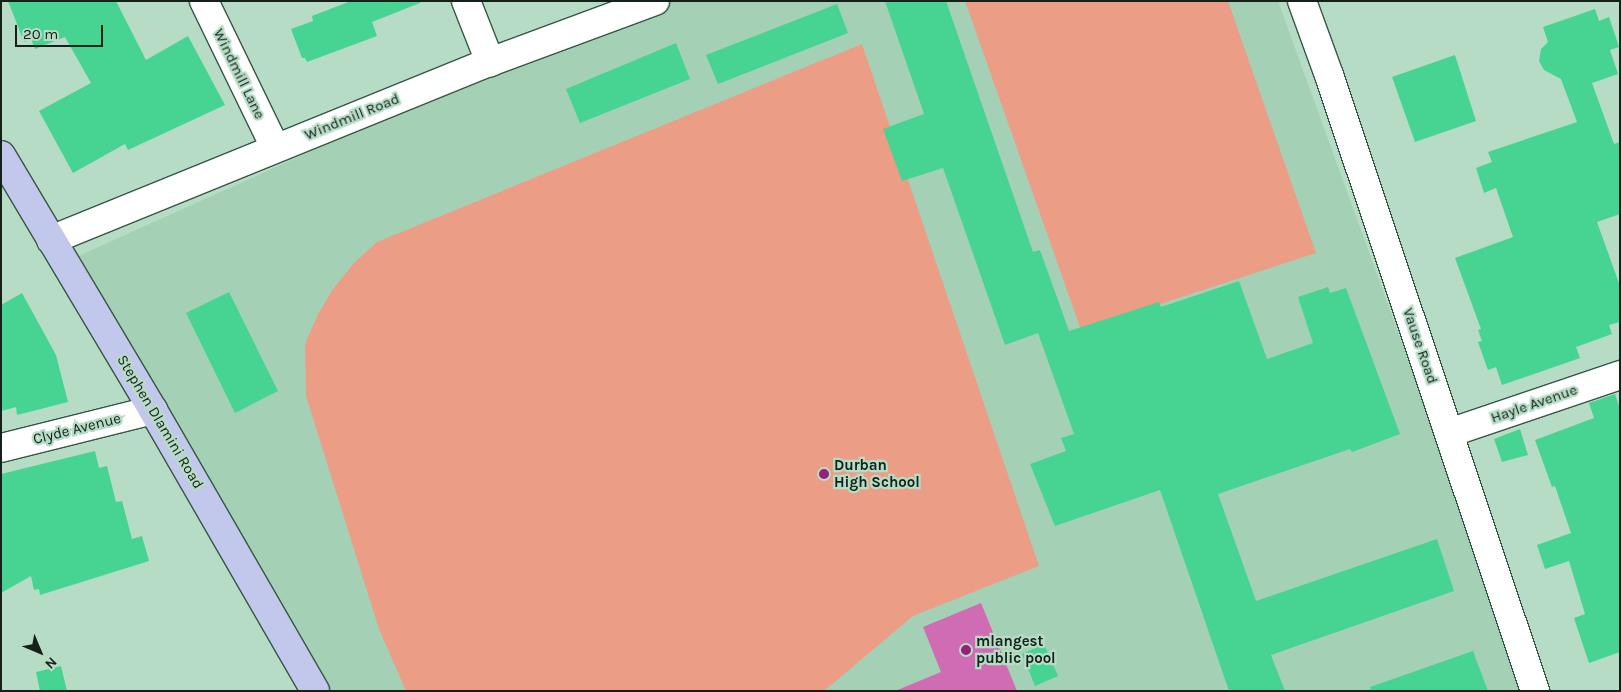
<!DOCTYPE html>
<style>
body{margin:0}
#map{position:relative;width:1621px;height:692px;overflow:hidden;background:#b6dcc6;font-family:Karla,sans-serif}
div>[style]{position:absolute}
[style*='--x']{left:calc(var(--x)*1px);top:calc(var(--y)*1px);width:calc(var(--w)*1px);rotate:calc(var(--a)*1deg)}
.built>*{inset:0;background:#a4d1b6}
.green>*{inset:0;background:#eb9e85}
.water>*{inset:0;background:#d06cb4}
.building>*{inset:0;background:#47d392}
.roads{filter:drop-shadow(1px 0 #355744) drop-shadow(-1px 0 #355744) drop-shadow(0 1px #355744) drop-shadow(0 -1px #355744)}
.minor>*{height:28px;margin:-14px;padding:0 14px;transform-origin:14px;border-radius:14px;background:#fff}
.major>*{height:28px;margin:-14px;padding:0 14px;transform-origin:14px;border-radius:14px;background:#c2c7ec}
.dots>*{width:14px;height:14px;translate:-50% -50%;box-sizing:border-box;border:2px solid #b6dcc6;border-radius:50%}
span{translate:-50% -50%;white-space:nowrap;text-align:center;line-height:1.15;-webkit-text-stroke:4.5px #b6dcc6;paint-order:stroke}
.street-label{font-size:15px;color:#132119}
.poi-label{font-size:15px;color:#132119;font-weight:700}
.left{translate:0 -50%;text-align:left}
.frame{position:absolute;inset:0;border:2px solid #132119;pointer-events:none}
.north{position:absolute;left:15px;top:627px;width:50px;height:50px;-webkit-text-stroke:4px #b6dcc6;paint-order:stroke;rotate:135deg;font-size:14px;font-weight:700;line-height:20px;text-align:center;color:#132119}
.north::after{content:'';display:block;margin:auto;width:18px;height:22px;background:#132119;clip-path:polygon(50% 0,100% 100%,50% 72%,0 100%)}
.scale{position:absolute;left:15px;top:25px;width:88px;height:22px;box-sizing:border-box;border:2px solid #132119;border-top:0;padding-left:6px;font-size:15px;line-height:18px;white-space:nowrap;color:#132119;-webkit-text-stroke:4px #b6dcc6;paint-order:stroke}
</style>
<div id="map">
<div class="built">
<i style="clip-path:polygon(671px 1px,1278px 1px,1528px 691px,321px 691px,74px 258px,480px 75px)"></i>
</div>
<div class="green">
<i style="clip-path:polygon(965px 1px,1228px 1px,1316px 253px,1081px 330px)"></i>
<i style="clip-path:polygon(862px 44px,1039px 566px,913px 616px,824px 691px,406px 691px,379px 629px,306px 396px,305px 344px,318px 314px,333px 289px,354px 263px,377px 242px)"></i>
</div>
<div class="water">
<i style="clip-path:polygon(981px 603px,1017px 691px,895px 691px,941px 672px,923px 627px)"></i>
</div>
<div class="building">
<i style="clip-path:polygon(8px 1px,116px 1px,146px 60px,188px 36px,225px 105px,128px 150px,125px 144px,73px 173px,39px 111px,91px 83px,65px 37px,35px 49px,31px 39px,24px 42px)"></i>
<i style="clip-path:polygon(351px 1px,420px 1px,420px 3px,372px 22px,377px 36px,307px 62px,305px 58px,302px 58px,291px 29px,313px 21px,312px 16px)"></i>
<i style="clip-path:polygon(885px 1px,946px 1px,1033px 252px,1040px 250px,1069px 331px,1159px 302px,1161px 307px,1239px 281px,1267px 359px,1313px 343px,1298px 297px,1328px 287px,1330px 293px,1346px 288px,1400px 434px,1352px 452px,1350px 449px,1218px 494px,1256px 601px,1437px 539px,1454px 591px,1271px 655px,1285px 691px,1229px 691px,1160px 490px,1055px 526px,1030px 464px,1066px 451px,1061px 438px,1074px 434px,1038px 333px,1005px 345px,943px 168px,902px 181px,883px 129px,924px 114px)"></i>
<i style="clip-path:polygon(837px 4px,848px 33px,718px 84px,706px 55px)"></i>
<i style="clip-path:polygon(1595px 9px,1599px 21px,1609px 17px,1619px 47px,1610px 50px,1618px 74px,1592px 83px,1614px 144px,1620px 142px,1620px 214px,1597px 222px,1620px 286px,1620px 322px,1609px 325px,1612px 334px,1576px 347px,1580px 358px,1502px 385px,1496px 367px,1488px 370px,1478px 342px,1482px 341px,1478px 330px,1481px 329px,1455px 258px,1513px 237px,1496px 188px,1484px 193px,1476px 168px,1492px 162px,1488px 152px,1577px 122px,1561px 79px,1544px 70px,1539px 61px,1541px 49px,1548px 42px,1543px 27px)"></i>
<i style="clip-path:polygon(676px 43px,690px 79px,580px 123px,566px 89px)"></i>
<i style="clip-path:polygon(1455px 55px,1476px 121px,1415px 142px,1392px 77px)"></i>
<i style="clip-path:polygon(229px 292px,278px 391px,235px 413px,186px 313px)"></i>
<i style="clip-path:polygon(22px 293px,56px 355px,68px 402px,17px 415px,16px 407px,1px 411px,1px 305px)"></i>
<i style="clip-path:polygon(1615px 394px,1620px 409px,1620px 652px,1589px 663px,1574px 618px,1585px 614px,1569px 561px,1545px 569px,1537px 545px,1571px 533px,1555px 486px,1552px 487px,1535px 440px,1594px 418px,1589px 403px)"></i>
<i style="clip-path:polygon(1520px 429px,1528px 455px,1502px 462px,1494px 439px)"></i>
<i style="clip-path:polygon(95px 451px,99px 468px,107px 466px,116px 502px,122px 501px,132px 539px,142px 536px,149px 561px,40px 595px,39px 589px,34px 590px,31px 576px,1px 593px,1px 474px)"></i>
<i style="clip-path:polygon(1044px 644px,1058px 676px,1035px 686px,1022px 654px)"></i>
<i style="clip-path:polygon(1473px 651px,1488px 691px,1371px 691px,1370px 687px)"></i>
<i style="clip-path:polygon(61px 666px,67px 691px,40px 691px,36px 672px)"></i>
</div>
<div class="roads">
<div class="minor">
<i style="--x:204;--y:1;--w:162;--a:64.1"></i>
<i style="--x:466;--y:1;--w:66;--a:68.5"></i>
<i style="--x:1302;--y:1;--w:79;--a:70"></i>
<i style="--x:1329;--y:75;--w:650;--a:71.51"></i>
<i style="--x:51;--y:240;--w:474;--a:-22.1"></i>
<i style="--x:490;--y:62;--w:176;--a:-20.3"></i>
<i style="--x:1449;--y:433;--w:181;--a:-18.7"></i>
<i style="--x:1;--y:448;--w:157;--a:-14"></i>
</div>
<div class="major">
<i style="--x:1;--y:155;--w:297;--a:59.2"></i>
<i style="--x:153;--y:410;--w:324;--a:60"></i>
</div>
</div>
<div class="dots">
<i style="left:824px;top:474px;background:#96207b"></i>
<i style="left:966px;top:650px;background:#96207b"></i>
</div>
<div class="street-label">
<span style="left:239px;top:74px;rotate:64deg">Windmill Lane</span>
<span style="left:352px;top:117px;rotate:-22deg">Windmill Road</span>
<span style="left:1420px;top:346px;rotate:71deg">Vause Road</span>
<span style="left:1534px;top:404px;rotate:-19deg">Hayle Avenue</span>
<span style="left:160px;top:422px;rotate:59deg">Stephen Dlamini Road</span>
<span style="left:77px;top:429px;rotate:-14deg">Clyde Avenue</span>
</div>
<div class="poi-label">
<span class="left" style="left:834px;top:474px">Durban<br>High School</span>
<span class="left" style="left:976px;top:650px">mlangest<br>public pool</span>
</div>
<div class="frame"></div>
<div class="north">N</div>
<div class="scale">20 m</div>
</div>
